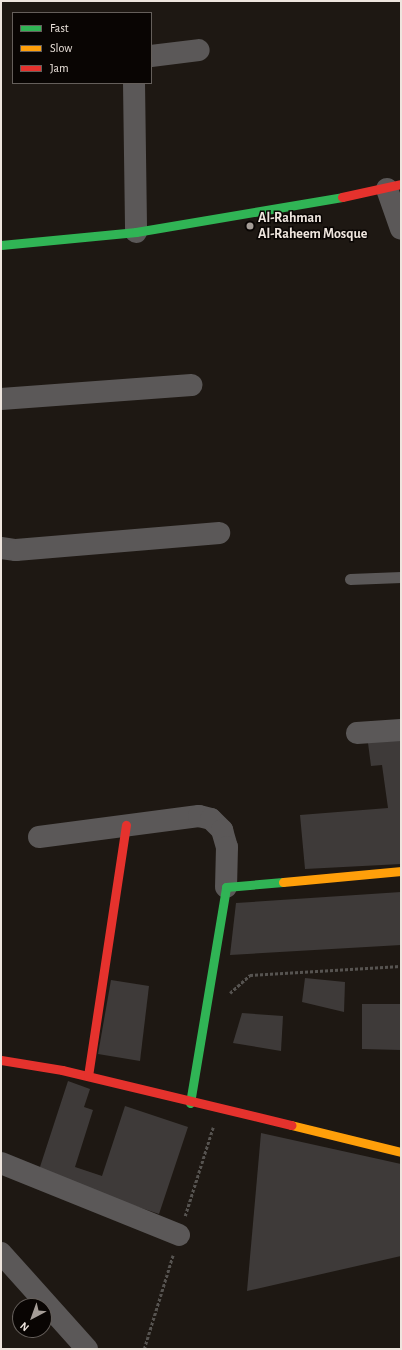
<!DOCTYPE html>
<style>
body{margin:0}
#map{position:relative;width:402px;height:1350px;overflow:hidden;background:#1e1813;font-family:"Alegreya Sans",sans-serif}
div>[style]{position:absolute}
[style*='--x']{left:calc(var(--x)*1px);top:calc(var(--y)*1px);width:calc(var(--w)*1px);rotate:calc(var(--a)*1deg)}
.building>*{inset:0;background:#3e3a39}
.path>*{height:2.5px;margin-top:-1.25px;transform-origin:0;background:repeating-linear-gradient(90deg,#565350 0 3px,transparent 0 5px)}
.lane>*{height:11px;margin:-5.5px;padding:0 5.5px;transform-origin:5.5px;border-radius:5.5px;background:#5b5858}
.street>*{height:22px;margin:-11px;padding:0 11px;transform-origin:11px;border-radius:11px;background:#5b5858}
.fast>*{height:9px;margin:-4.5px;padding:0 4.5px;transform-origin:4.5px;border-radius:4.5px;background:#30b455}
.slow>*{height:9px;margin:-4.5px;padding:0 4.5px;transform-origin:4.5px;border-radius:4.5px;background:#ff9f0a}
.jam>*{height:9px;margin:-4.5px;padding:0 4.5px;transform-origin:4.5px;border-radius:4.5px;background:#e5322d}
.dots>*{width:11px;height:11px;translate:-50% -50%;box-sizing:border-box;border:2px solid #090503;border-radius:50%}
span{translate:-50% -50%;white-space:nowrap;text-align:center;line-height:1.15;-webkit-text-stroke:3px #090503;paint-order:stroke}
.poi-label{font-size:14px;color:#eee5de;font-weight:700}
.left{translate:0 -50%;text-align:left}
.frame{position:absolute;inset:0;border:2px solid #eee5de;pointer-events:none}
.legend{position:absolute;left:12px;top:12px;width:140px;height:72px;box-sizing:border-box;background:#090503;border:1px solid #655f5b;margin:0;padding:5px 7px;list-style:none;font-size:12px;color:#eee5de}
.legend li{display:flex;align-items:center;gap:8px;height:20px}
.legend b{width:20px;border:1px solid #655f5b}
.north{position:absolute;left:12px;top:1298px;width:40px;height:40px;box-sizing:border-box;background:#090503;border:1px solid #655f5b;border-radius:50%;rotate:221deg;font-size:11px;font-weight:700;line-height:16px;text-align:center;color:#eee5de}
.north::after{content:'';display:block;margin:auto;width:14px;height:18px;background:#a59d97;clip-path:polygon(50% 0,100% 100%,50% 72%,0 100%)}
</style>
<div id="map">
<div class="building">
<i style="clip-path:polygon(401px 738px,401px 864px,305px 869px,300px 815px,388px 808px,382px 765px,371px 766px,368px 743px)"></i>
<i style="clip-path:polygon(401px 892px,401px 945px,230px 955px,236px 903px)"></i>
<i style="clip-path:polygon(305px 978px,345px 982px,344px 1012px,302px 1002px)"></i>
<i style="clip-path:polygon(111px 980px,149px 986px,140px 1061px,98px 1054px)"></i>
<i style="clip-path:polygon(362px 1004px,401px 1004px,401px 1050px,362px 1049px)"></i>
<i style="clip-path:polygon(242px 1013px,283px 1016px,281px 1051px,233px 1043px)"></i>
<i style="clip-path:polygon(68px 1081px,90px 1089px,84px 1107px,93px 1110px,75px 1167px,102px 1176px,125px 1106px,188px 1127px,159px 1214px,38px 1173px)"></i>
<i style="clip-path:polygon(261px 1133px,401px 1164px,401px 1256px,247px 1291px)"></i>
</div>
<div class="path">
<i style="--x:230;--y:993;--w:27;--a:-42"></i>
<i style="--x:250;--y:975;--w:151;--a:-3.4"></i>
<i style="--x:185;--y:1216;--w:93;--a:-72.5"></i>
<i style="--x:144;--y:1349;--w:98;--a:-72.9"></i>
</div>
<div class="lane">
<i style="--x:350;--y:579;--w:51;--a:-2.2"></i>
</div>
<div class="street">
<i style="--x:151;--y:56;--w:48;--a:-7.1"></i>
<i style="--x:134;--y:83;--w:149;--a:89.2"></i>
<i style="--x:387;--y:189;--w:42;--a:70.7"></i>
<i style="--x:1;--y:399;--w:191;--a:-4.2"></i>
<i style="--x:1;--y:548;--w:15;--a:8"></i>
<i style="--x:16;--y:550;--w:204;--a:-4.8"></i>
<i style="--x:357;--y:733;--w:44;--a:-3.9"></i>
<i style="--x:39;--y:837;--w:161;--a:-7.5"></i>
<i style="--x:199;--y:816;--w:12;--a:14"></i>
<i style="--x:211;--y:819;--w:16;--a:45"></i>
<i style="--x:222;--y:830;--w:18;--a:74"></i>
<i style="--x:227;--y:847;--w:40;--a:91.4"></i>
<i style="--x:1;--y:1163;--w:192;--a:22"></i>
<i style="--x:1;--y:1253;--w:129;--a:48.1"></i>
</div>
<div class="fast">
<i style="--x:1;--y:245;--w:136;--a:-5.5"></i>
<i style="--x:136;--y:232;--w:209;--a:-9.6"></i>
<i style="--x:190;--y:1103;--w:219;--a:-80.5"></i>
<i style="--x:226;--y:887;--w:57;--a:-5"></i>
</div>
<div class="slow">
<i style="--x:283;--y:882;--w:119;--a:-5.3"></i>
<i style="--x:291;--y:1125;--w:113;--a:13.8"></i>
</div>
<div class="jam">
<i style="--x:342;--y:197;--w:60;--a:-12.4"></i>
<i style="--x:1;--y:1060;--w:62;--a:9.3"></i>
<i style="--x:62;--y:1070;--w:236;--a:13.5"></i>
<i style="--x:88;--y:1076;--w:254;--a:-81.4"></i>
</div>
<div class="dots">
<i style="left:250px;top:226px;background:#a59d97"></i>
</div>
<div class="poi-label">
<span class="left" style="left:258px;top:226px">Al-Rahman<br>Al-Raheem Mosque</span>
</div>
<div class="frame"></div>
<ul class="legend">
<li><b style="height:5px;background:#30b455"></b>Fast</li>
<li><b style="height:5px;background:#ff9f0a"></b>Slow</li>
<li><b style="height:5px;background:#e5322d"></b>Jam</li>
</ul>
<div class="north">N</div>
</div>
